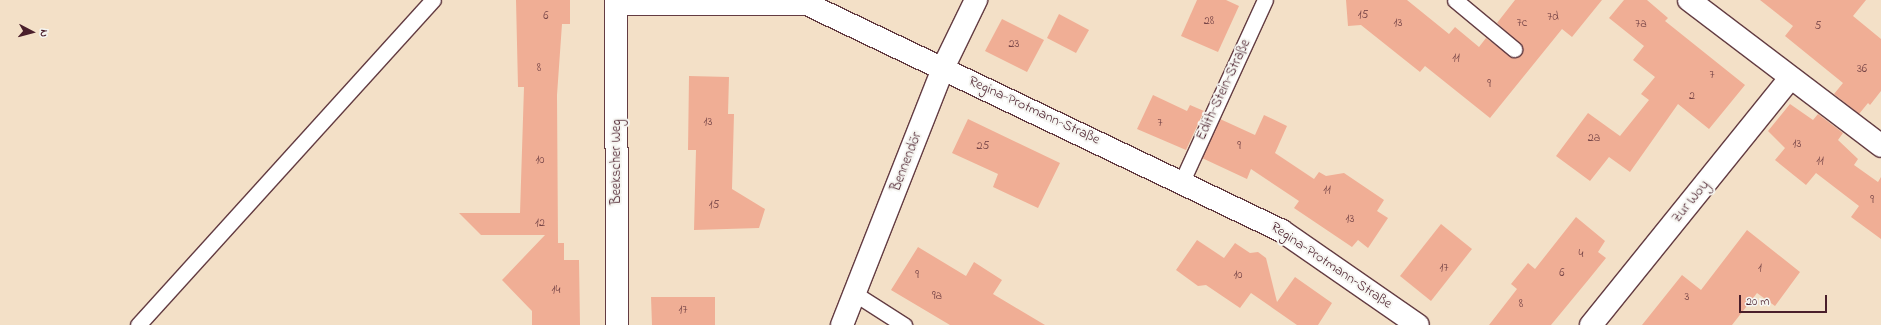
<!DOCTYPE html>
<meta charset="utf-8">
<style>
body{margin:0}
#map{position:relative;width:1881px;height:325px;overflow:hidden;background:#f3e0c7;font-family:"Indie Flower",sans-serif}
div>[style]{position:absolute}
[style*='--x']{left:calc(var(--x)*1px);top:calc(var(--y)*1px);width:calc(var(--w)*1px);rotate:calc(var(--a)*1deg)}
.building>*{inset:0;background:#f0ae95}
.roads{filter:drop-shadow(1px 0 #633c42) drop-shadow(-1px 0 #633c42) drop-shadow(0 1px #633c42) drop-shadow(0 -1px #633c42)}
.service>*{height:15px;margin:-7.5px;padding:0 7.5px;transform-origin:7.5px;border-radius:7.5px;background:#fff}
.minor>*{height:22px;margin:-11px;padding:0 11px;transform-origin:11px;border-radius:11px;background:#fff}
span{translate:-50% -50%;white-space:nowrap;text-align:center;line-height:1.15;-webkit-text-stroke:4px #f6f6f2;paint-order:stroke}
.number-label{font-size:12px;color:#744346}
.number-label span{-webkit-text-stroke-width:0}
.street-label{font-size:14px;color:#4a1f2b}
.north{position:absolute;left:12px;top:12px;width:40px;height:40px;-webkit-text-stroke:3px #f6f6f2;paint-order:stroke;rotate:96deg;font-size:11px;font-weight:700;line-height:16px;text-align:center;color:#4a1f2b}
.north::after{content:'';display:block;margin:auto;width:14px;height:18px;background:#4a1f2b;clip-path:polygon(50% 0,100% 100%,50% 72%,0 100%)}
.scale{position:absolute;left:1739px;top:295px;width:88px;height:18px;box-sizing:border-box;border:2px solid #4a1f2b;border-top:0;padding-left:5px;font-size:12px;line-height:14px;white-space:nowrap;color:#4a1f2b;-webkit-text-stroke:3px #f6f6f2;paint-order:stroke}
</style>
<div id="map">
<div class="building">
<i style="clip-path:polygon(516px 0,570px 0,570px 24px,562px 24px,557px 95px,558px 243px,564px 243px,564px 260px,579px 260px,580px 325px,532px 325px,532px 311px,502px 280px,545px 235px,481px 235px,459px 213px,520px 213px,524px 87px,518px 87px)"></i>
<i style="clip-path:polygon(1197px 0,1226px 0,1239px 6px,1218px 52px,1181px 36px)"></i>
<i style="clip-path:polygon(1346px 0,1407px 0,1449px 34px,1455px 27px,1479px 47px,1486px 38px,1513px 58px,1521px 54px,1522px 46px,1497px 23px,1515px 0,1602px 0,1572px 37px,1562px 29px,1490px 118px,1425px 66px,1420px 72px,1361px 25px,1348px 26px)"></i>
<i style="clip-path:polygon(1624px 0,1647px 0,1668px 18px,1665px 21px,1745px 85px,1709px 129px,1678px 104px,1630px 172px,1609px 157px,1590px 181px,1556px 156px,1588px 113px,1620px 136px,1649px 100px,1641px 94px,1655px 77px,1633px 60px,1644px 46px,1609px 18px)"></i>
<i style="clip-path:polygon(1760px 0,1866px 0,1853px 16px,1881px 39px,1881px 91px,1870px 105px,1868px 103px,1859px 114px,1834px 94px,1843px 83px,1785px 36px,1793px 26px)"></i>
<i style="clip-path:polygon(1059px 14px,1089px 30px,1076px 53px,1047px 38px)"></i>
<i style="clip-path:polygon(1002px 19px,1044px 40px,1027px 72px,985px 51px)"></i>
<i style="clip-path:polygon(689px 76px,729px 77px,728px 114px,734px 114px,732px 189px,765px 209px,759px 228px,694px 230px,696px 150px,688px 150px)"></i>
<i style="clip-path:polygon(1153px 95px,1187px 111px,1190px 105px,1204px 111px,1186px 150px,1137px 129px)"></i>
<i style="clip-path:polygon(1790px 104px,1813px 120px,1818px 114px,1843px 133px,1838px 140px,1858px 159px,1854px 165px,1878px 182px,1881px 177px,1881px 239px,1851px 217px,1859px 206px,1816px 173px,1806px 185px,1775px 160px,1785px 148px,1768px 131px)"></i>
<i style="clip-path:polygon(1264px 115px,1287px 126px,1275px 153px,1314px 179px,1319px 172px,1326px 176px,1344px 173px,1384px 200px,1377px 211px,1388px 218px,1368px 248px,1358px 240px,1352px 247px,1294px 208px,1299px 201px,1251px 169px,1247px 179px,1202px 158px,1220px 119px,1255px 135px)"></i>
<i style="clip-path:polygon(968px 119px,1060px 163px,1038px 208px,993px 187px,998px 174px,952px 153px)"></i>
<i style="clip-path:polygon(1576px 217px,1605px 241px,1598px 252px,1606px 258px,1589px 279px,1551px 325px,1489px 325px,1517px 289px,1511px 284px,1528px 263px,1535px 269px)"></i>
<i style="clip-path:polygon(1441px 224px,1472px 249px,1431px 301px,1400px 276px)"></i>
<i style="clip-path:polygon(1747px 230px,1800px 272px,1775px 306px,1757px 293px,1732px 325px,1642px 325px,1682px 275px,1701px 290px)"></i>
<i style="clip-path:polygon(1197px 240px,1224px 258px,1235px 243px,1250px 253px,1258px 252px,1266px 258px,1277px 302px,1295px 277px,1332px 303px,1318px 325px,1297px 325px,1251px 293px,1240px 308px,1206px 285px,1198px 286px,1176px 270px)"></i>
<i style="clip-path:polygon(918px 247px,966px 276px,974px 262px,1002px 280px,993px 294px,1045px 325px,950px 325px,891px 290px)"></i>
<i style="clip-path:polygon(651px 297px,715px 297px,715px 325px,652px 325px)"></i>
</div>
<div class="roads">
<div class="service">
<i style="--x:1455;--y:0;--w:77;--a:39.7"></i>
<i style="--x:1182;--y:181;--w:199;--a:-65.4"></i>
<i style="--x:857;--y:295;--w:56;--a:32.6"></i>
<i style="--x:138;--y:325;--w:439;--a:-47.8"></i>
</div>
<div class="minor">
<i style="--x:616;--y:0;--w:325;--a:89.8"></i>
<i style="--x:1689;--y:0;--w:241;--a:37.2"></i>
<i style="--x:616;--y:4;--w:191;--a:0"></i>
<i style="--x:807;--y:4;--w:526;--a:25.54"></i>
<i style="--x:1282;--y:231;--w:165;--a:34.7"></i>
<i style="--x:842;--y:325;--w:276;--a:-68.5"></i>
<i style="--x:943;--y:68;--w:76;--a:-64.1"></i>
<i style="--x:1591;--y:325;--w:317;--a:-51.1"></i>
</div>
</div>
<div class="number-label">
<span style="left:1363px;top:16px">15</span>
<span style="left:546px;top:17px">6</span>
<span style="left:1553px;top:18px">7d</span>
<span style="left:1209px;top:22px">28</span>
<span style="left:1398px;top:24px">13</span>
<span style="left:1522px;top:24px">7c</span>
<span style="left:1641px;top:25px">7a</span>
<span style="left:1818px;top:27px">5</span>
<span style="left:1014px;top:45px">23</span>
<span style="left:1456px;top:59px">11</span>
<span style="left:539px;top:69px">8</span>
<span style="left:1862px;top:70px">36</span>
<span style="left:1712px;top:76px">7</span>
<span style="left:1489px;top:85px">9</span>
<span style="left:1692px;top:97px">2</span>
<span style="left:708px;top:123px">13</span>
<span style="left:1160px;top:124px">7</span>
<span style="left:1594px;top:139px">2a</span>
<span style="left:1797px;top:145px">13</span>
<span style="left:983px;top:147px">25</span>
<span style="left:1239px;top:147px">9</span>
<span style="left:540px;top:161px">10</span>
<span style="left:1820px;top:162px">11</span>
<span style="left:1327px;top:191px">11</span>
<span style="left:1872px;top:201px">9</span>
<span style="left:714px;top:206px">15</span>
<span style="left:1350px;top:220px">13</span>
<span style="left:540px;top:224px">12</span>
<span style="left:1581px;top:255px">4</span>
<span style="left:1444px;top:269px">17</span>
<span style="left:1760px;top:269px">1</span>
<span style="left:1562px;top:274px">6</span>
<span style="left:917px;top:276px">9</span>
<span style="left:1238px;top:276px">10</span>
<span style="left:556px;top:291px">14</span>
<span style="left:937px;top:297px">9a</span>
<span style="left:1687px;top:298px">3</span>
<span style="left:1521px;top:305px">8</span>
<span style="left:683px;top:311px">17</span>
</div>
<div class="street-label">
<span style="left:1224px;top:90px;rotate:-65deg">Edith-Stein-Straße</span>
<span style="left:1034px;top:111px;rotate:25deg">Regina-Protmann-Straße</span>
<span style="left:617px;top:162px;rotate:-90deg">Beekscher Weg</span>
<span style="left:907px;top:162px;rotate:-69deg">Bennendör</span>
<span style="left:1691px;top:202px;rotate:-51deg">Zur Woy</span>
<span style="left:1331px;top:266px;rotate:34deg">Regina-Protmann-Straße</span>
</div>
<div class="north">N</div>
<div class="scale">20 m</div>
</div>
